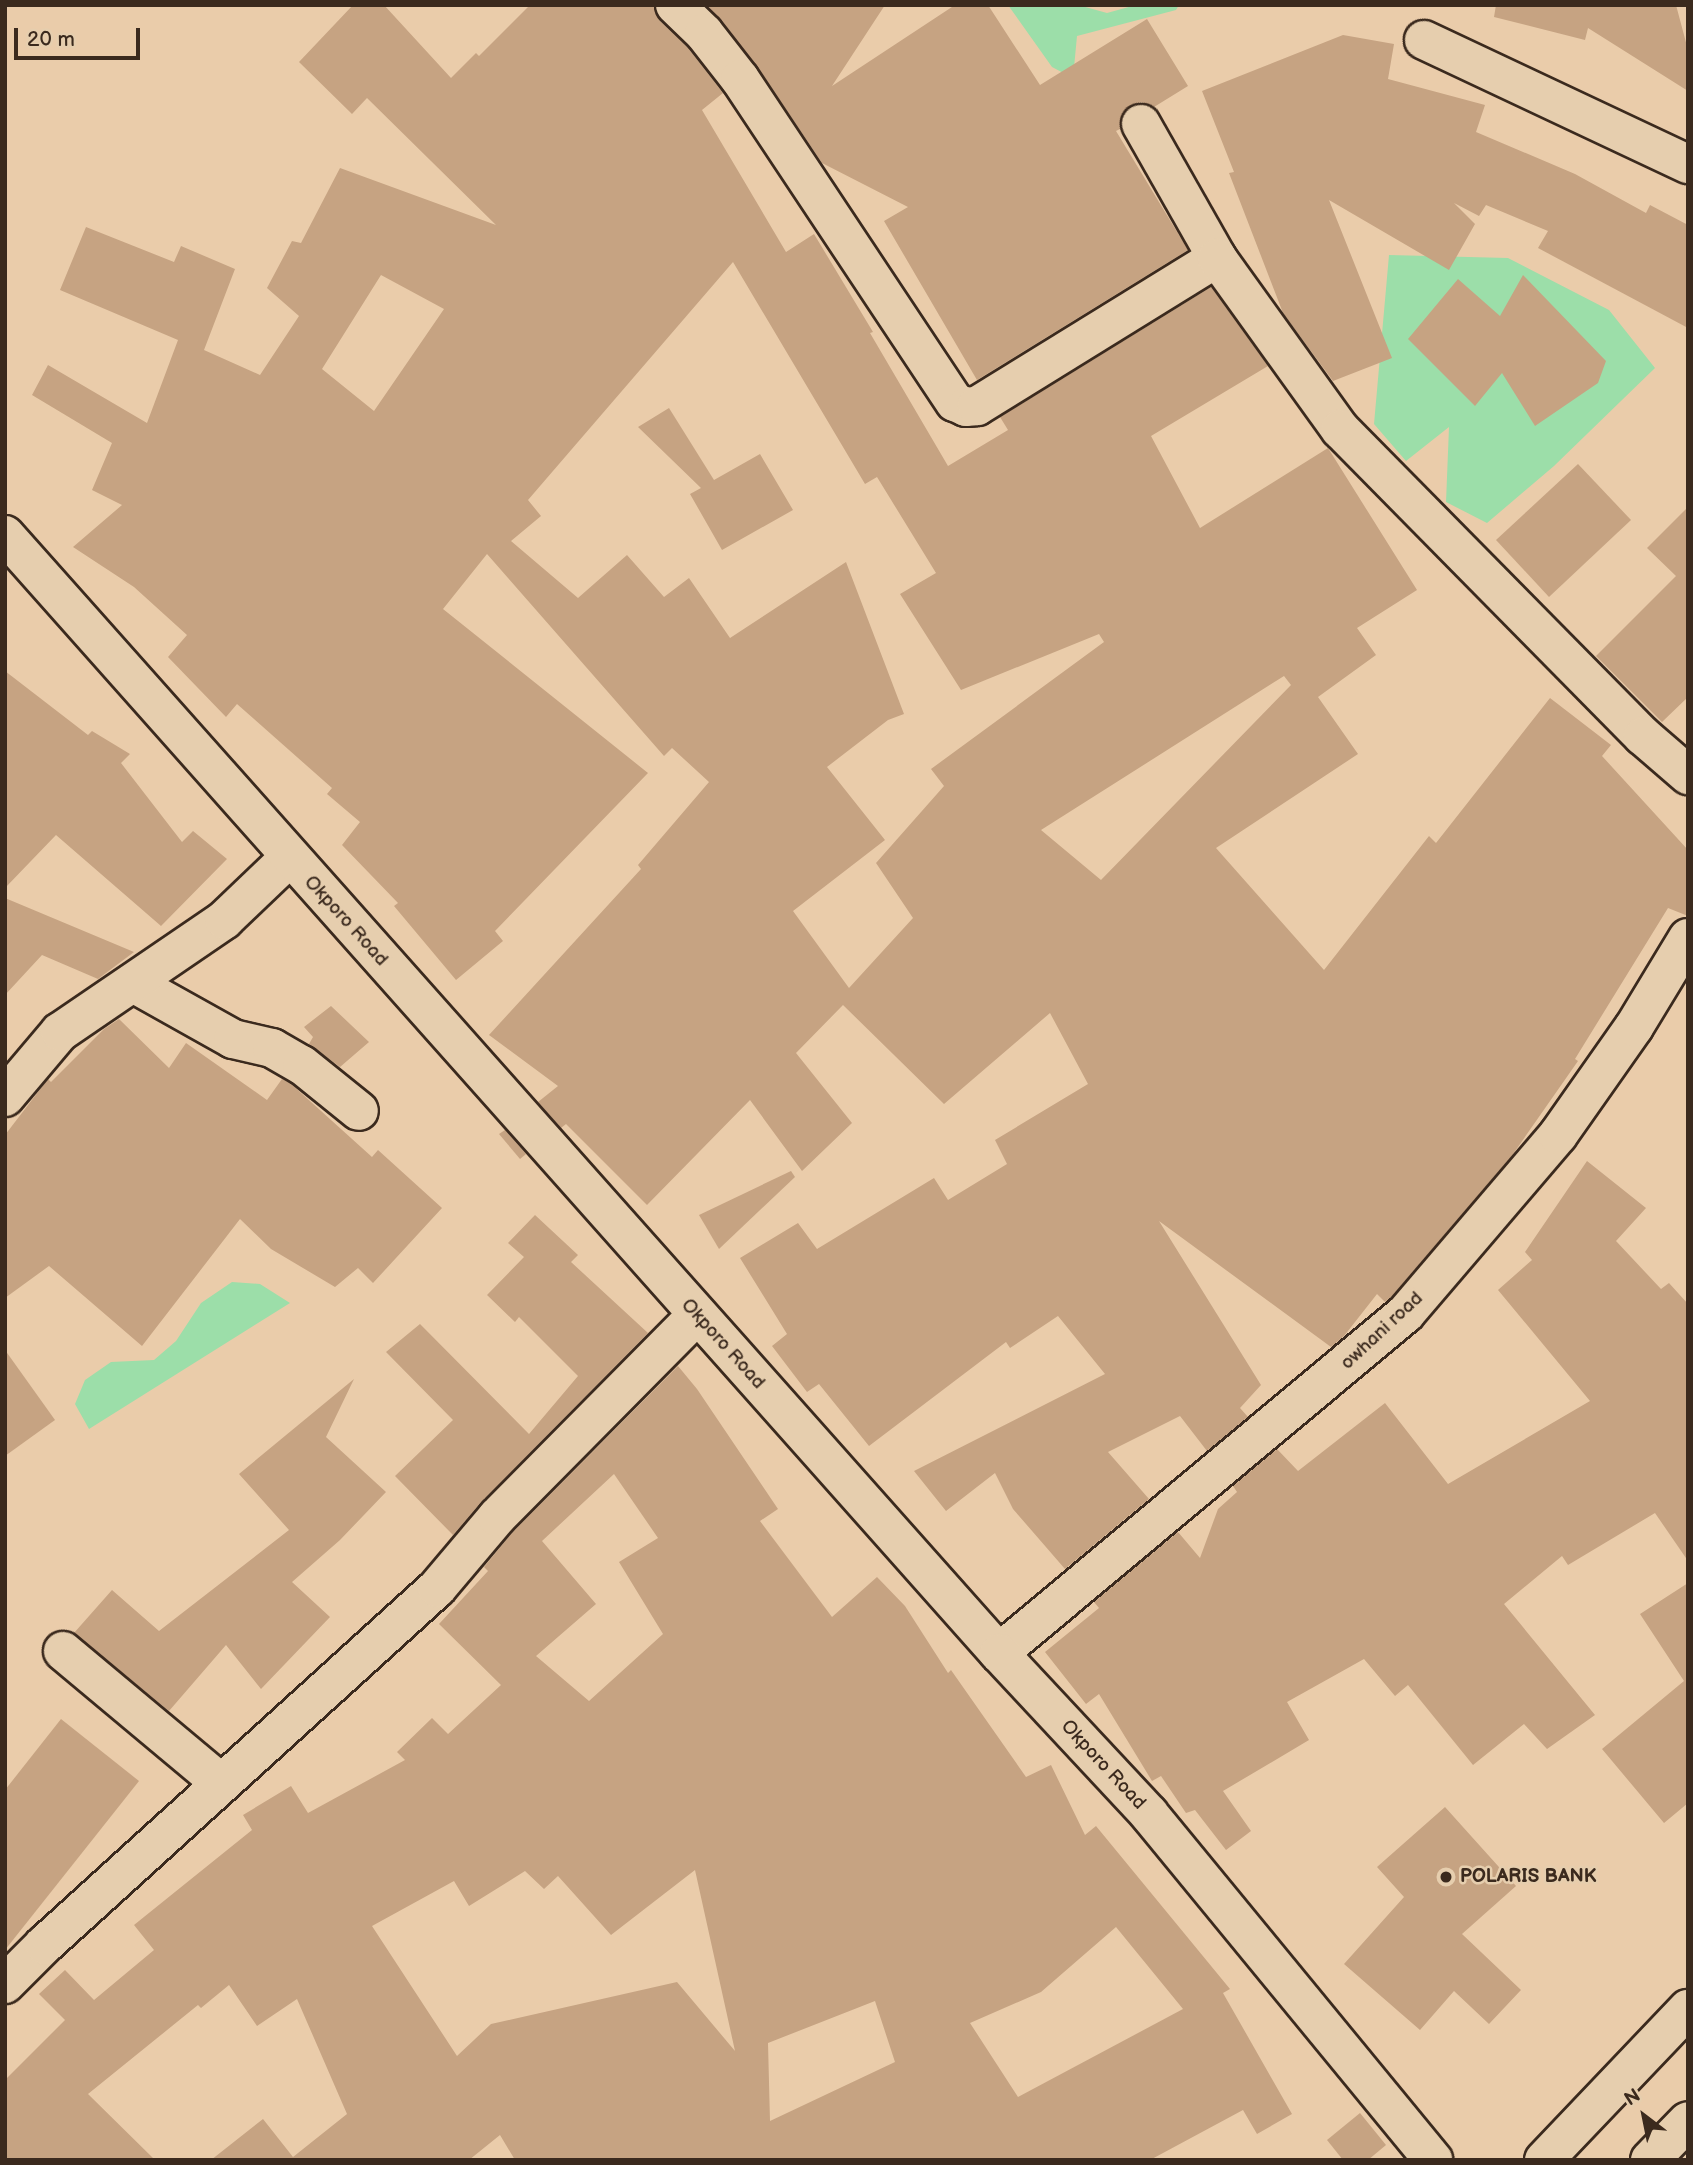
<!DOCTYPE html>
<style>
body{margin:0}
#map{position:relative;width:1693px;height:2165px;overflow:hidden;background:#eaccaa;font-family:"Balsamiq Sans",sans-serif}
div>[style]{position:absolute}
[style*='--x']{left:calc(var(--x)*1px);top:calc(var(--y)*1px);width:calc(var(--w)*1px);rotate:calc(var(--a)*1deg)}
.green>*{inset:0;background:#9cdea9}
.building>*{inset:0;background:#c6a382}
.roads{filter:drop-shadow(2px 0 #3b2a1e) drop-shadow(-2px 0 #3b2a1e) drop-shadow(0 2px #3b2a1e) drop-shadow(0 -2px #3b2a1e)}
.minor>*{height:38px;margin:-19px;padding:0 19px;transform-origin:19px;border-radius:19px;background:#e6ceae}
.major>*{height:38px;margin:-19px;padding:0 19px;transform-origin:19px;border-radius:19px;background:#e6ceae}
.dots>*{width:19px;height:19px;translate:-50% -50%;box-sizing:border-box;border:4px solid #e6ceae;border-radius:50%}
span{translate:-50% -50%;white-space:nowrap;text-align:center;line-height:1.15;-webkit-text-stroke:5px #e6ceae;paint-order:stroke}
.street-label{font-size:19px;color:#3b2a1e}
.poi-label{font-size:19px;color:#3b2a1e;font-weight:700}
.left{translate:0 -50%;text-align:left}
.frame{position:absolute;inset:0;border:7px solid #3b2a1e;pointer-events:none}
.north{position:absolute;left:1609px;top:2081px;width:70px;height:70px;-webkit-text-stroke:5px #e6ceae;paint-order:stroke;rotate:328deg;font-size:19px;font-weight:700;line-height:28px;text-align:center;color:#3b2a1e}
.north::after{content:'';display:block;margin:auto;width:24px;height:32px;background:#3b2a1e;clip-path:polygon(50% 0,100% 100%,50% 72%,0 100%)}
.scale{position:absolute;left:14px;top:28px;width:126px;height:32px;box-sizing:border-box;border:4px solid #3b2a1e;border-top:0;padding-left:9px;font-size:21px;line-height:24px;white-space:nowrap;color:#3b2a1e;-webkit-text-stroke:5px #e6ceae;paint-order:stroke}
</style>
<div id="map">
<div class="green">
<i style="clip-path:polygon(1008px 5px,1078px 5px,1107px 13px,1136px 5px,1179px 5px,1176px 10px,1077px 36px,1073px 78px,1052px 67px)"></i>
<i style="clip-path:polygon(1389px 255px,1508px 258px,1609px 310px,1655px 368px,1554px 466px,1487px 523px,1446px 502px,1449px 427px,1406px 461px,1374px 424px)"></i>
<i style="clip-path:polygon(232px 1282px,260px 1284px,290px 1303px,89px 1429px,75px 1404px,85px 1380px,111px 1362px,154px 1360px,176px 1341px,201px 1303px)"></i>
</div>
<div class="building">
<i style="clip-path:polygon(evenodd,353px 5px,384px 5px,451px 78px,476px 53px,479px 56px,530px 5px,654px 5px,660px 21px,688px 48px,723px 93px,702px 110px,786px 252px,814px 234px,873px 332px,870px 333px,948px 466px,1008px 430px,1000px 417px,1211px 287px,1268px 366px,1151px 436px,1200px 528px,1328px 448px,1417px 590px,1357px 628px,1376px 655px,1318px 697px,1358px 754px,1216px 848px,1324px 970px,1429px 836px,1436px 843px,1550px 698px,1611px 745px,1602px 756px,1688px 850px,1688px 916px,1668px 908px,1575px 1059px,1578px 1061px,1511px 1157px,1391px 1297px,1385px 1302px,1377px 1294px,1344px 1336px,1331px 1347px,1159px 1221px,1261px 1385px,1240px 1408px,1248px 1417px,1207px 1451px,1180px 1416px,1108px 1452px,1149px 1499px,1065px 1569px,1013px 1509px,995px 1473px,946px 1511px,914px 1471px,1105px 1374px,1058px 1316px,1010px 1348px,1006px 1342px,869px 1446px,819px 1384px,807px 1392px,772px 1346px,787px 1334px,740px 1258px,798px 1223px,817px 1249px,934px 1178px,948px 1200px,1007px 1164px,995px 1140px,1088px 1084px,1050px 1013px,944px 1104px,843px 1005px,796px 1053px,852px 1123px,802px 1171px,750px 1100px,647px 1205px,566px 1124px,561px 1128px,538px 1102px,558px 1086px,489px 1035px,641px 869px,638px 865px,709px 782px,672px 748px,664px 756px,487px 554px,443px 609px,648px 773px,495px 931px,503px 941px,456px 980px,394px 906px,398px 903px,342px 845px,360px 822px,327px 794px,332px 788px,237px 704px,226px 717px,168px 657px,187px 635px,134px 587px,73px 547px,122px 505px,92px 490px,112px 443px,32px 395px,48px 365px,147px 423px,178px 340px,60px 290px,86px 227px,174px 262px,181px 246px,235px 269px,204px 350px,260px 375px,299px 316px,267px 288px,292px 241px,301px 243px,340px 168px,496px 225px,367px 98px,352px 114px,299px 62px,353px 5px,733px 262px,865px 484px,877px 477px,936px 573px,900px 594px,961px 690px,1099px 634px,1104px 642px,931px 769px,944px 786px,876px 863px,913px 918px,849px 988px,793px 911px,885px 840px,827px 767px,888px 720px,904px 714px,846px 562px,730px 638px,689px 578px,664px 597px,627px 555px,578px 598px,511px 541px,541px 516px,528px 500px,733px 262px,353px 5px,381px 275px,444px 309px,374px 411px,322px 369px,381px 275px,353px 5px,1284px 676px,1291px 685px,1101px 880px,1041px 830px,1284px 676px)"></i>
<i style="clip-path:polygon(707px 5px,885px 5px,832px 86px,955px 5px,988px 5px,1040px 85px,1147px 19px,1188px 86px,1154px 107px,1142px 102px,1130px 105px,1122px 114px,1120px 129px,1116px 131px,1188px 250px,977px 380px,884px 221px,908px 207px,822px 163px,757px 66px)"></i>
<i style="clip-path:polygon(1496px 5px,1676px 5px,1688px 50px,1688px 91px,1588px 28px,1585px 40px,1494px 17px)"></i>
<i style="clip-path:polygon(1343px 35px,1394px 44px,1388px 79px,1485px 105px,1476px 132px,1575px 174px,1646px 213px,1650px 205px,1688px 225px,1688px 328px,1538px 248px,1548px 231px,1486px 205px,1479px 216px,1454px 203px,1475px 224px,1449px 270px,1329px 200px,1392px 358px,1333px 381px,1283px 313px,1229px 173px,1234px 172px,1202px 91px)"></i>
<i style="clip-path:polygon(1523px 275px,1606px 361px,1598px 383px,1535px 426px,1502px 373px,1475px 406px,1408px 339px,1458px 279px,1500px 316px)"></i>
<i style="clip-path:polygon(669px 408px,714px 480px,760px 454px,793px 510px,722px 550px,690px 494px,701px 488px,638px 427px)"></i>
<i style="clip-path:polygon(1578px 464px,1631px 520px,1549px 597px,1496px 540px)"></i>
<i style="clip-path:polygon(1688px 507px,1688px 697px,1662px 722px,1596px 656px,1676px 576px,1647px 548px)"></i>
<i style="clip-path:polygon(5px 671px,88px 735px,92px 731px,130px 754px,121px 763px,182px 842px,193px 831px,227px 859px,161px 926px,56px 835px,5px 888px)"></i>
<i style="clip-path:polygon(5px 898px,134px 952px,98px 979px,42px 955px,5px 995px)"></i>
<i style="clip-path:polygon(331px 1006px,369px 1042px,340px 1067px,309px 1044px,313px 1037px,304px 1027px)"></i>
<i style="clip-path:polygon(119px 1019px,169px 1068px,186px 1043px,267px 1100px,282px 1079px,290px 1083px,372px 1157px,378px 1150px,442px 1208px,373px 1283px,358px 1268px,335px 1287px,271px 1249px,240px 1219px,142px 1346px,49px 1266px,5px 1298px,5px 1135px,48px 1079px,51px 1082px,104px 1029px)"></i>
<i style="clip-path:polygon(505px 1130px,526px 1154px,520px 1159px,499px 1134px)"></i>
<i style="clip-path:polygon(1587px 1161px,1646px 1208px,1616px 1241px,1661px 1289px,1669px 1283px,1688px 1304px,1688px 1561px,1655px 1513px,1568px 1565px,1562px 1556px,1504px 1604px,1595px 1715px,1547px 1749px,1524px 1724px,1473px 1765px,1408px 1685px,1395px 1696px,1364px 1659px,1287px 1702px,1309px 1740px,1223px 1791px,1251px 1831px,1226px 1850px,1195px 1810px,1186px 1813px,1161px 1776px,1152px 1781px,1099px 1694px,1086px 1704px,1045px 1652px,1099px 1608px,1094px 1602px,1178px 1532px,1200px 1558px,1218px 1509px,1237px 1492px,1233px 1486px,1277px 1449px,1298px 1471px,1385px 1403px,1448px 1484px,1590px 1401px,1498px 1290px,1532px 1260px,1525px 1252px)"></i>
<i style="clip-path:polygon(791px 1171px,795px 1177px,719px 1249px,699px 1215px)"></i>
<i style="clip-path:polygon(535px 1215px,578px 1255px,571px 1262px,648px 1333px,481px 1502px,453px 1535px,395px 1476px,453px 1420px,386px 1352px,420px 1324px,529px 1434px,578px 1376px,519px 1317px,515px 1322px,487px 1295px,524px 1257px,508px 1243px)"></i>
<i style="clip-path:polygon(5px 1350px,55px 1420px,5px 1456px)"></i>
<i style="clip-path:polygon(evenodd,678px 1366px,697px 1389px,778px 1509px,760px 1521px,832px 1617px,877px 1577px,905px 1606px,948px 1673px,951px 1670px,1026px 1777px,1051px 1765px,1085px 1835px,1096px 1826px,1230px 1989px,1223px 1993px,1292px 2114px,1257px 2134px,1243px 2110px,1150px 2160px,515px 2160px,500px 2135px,469px 2160px,211px 2160px,263px 2119px,293px 2157px,347px 2114px,297px 1999px,257px 2026px,229px 1985px,201px 2008px,198px 2005px,88px 2094px,155px 2160px,5px 2160px,5px 2080px,65px 2020px,39px 1994px,65px 1970px,94px 2000px,154px 1950px,134px 1925px,252px 1830px,243px 1815px,291px 1786px,308px 1813px,405px 1760px,397px 1752px,432px 1718px,448px 1734px,501px 1685px,439px 1624px,488px 1571px,484px 1567px,513px 1532px,678px 1366px,614px 1474px,658px 1538px,619px 1562px,663px 1634px,589px 1701px,536px 1656px,596px 1604px,542px 1541px,614px 1474px,678px 1366px,695px 1870px,735px 2051px,677px 1982px,491px 2024px,457px 2056px,372px 1926px,454px 1881px,469px 1906px,525px 1871px,544px 1889px,558px 1876px,611px 1935px,695px 1870px,678px 1366px,1116px 1927px,1183px 2009px,1018px 2097px,970px 2023px,1041px 1992px,1116px 1927px,678px 1366px,875px 2001px,895px 2062px,770px 2121px,768px 2043px,875px 2001px)"></i>
<i style="clip-path:polygon(354px 1379px,326px 1437px,386px 1492px,340px 1540px,292px 1582px,330px 1617px,261px 1689px,226px 1645px,169px 1711px,74px 1633px,112px 1590px,159px 1631px,289px 1530px,239px 1474px)"></i>
<i style="clip-path:polygon(1688px 1583px,1688px 1803px,1664px 1823px,1602px 1749px,1684px 1681px,1640px 1614px)"></i>
<i style="clip-path:polygon(61px 1719px,139px 1781px,5px 1950px,5px 1790px)"></i>
<i style="clip-path:polygon(1445px 1807px,1516px 1886px,1462px 1934px,1521px 1990px,1489px 2024px,1454px 1991px,1420px 2030px,1344px 1964px,1404px 1897px,1377px 1867px)"></i>
<i style="clip-path:polygon(1360px 2113px,1386px 2145px,1368px 2160px,1343px 2160px,1327px 2140px)"></i>
</div>
<div class="roads">
<div class="minor">
<i style="--x:675;--y:5;--w:40;--a:44"></i>
<i style="--x:704;--y:33;--w:58;--a:52"></i>
<i style="--x:740;--y:79;--w:388;--a:56.4"></i>
<i style="--x:955;--y:402;--w:12;--a:24"></i>
<i style="--x:966;--y:407;--w:11;--a:-5"></i>
<i style="--x:977;--y:406;--w:282;--a:-31.7"></i>
<i style="--x:1424;--y:40;--w:292;--a:25.2"></i>
<i style="--x:1141;--y:124;--w:154;--a:60.4"></i>
<i style="--x:1217;--y:258;--w:211;--a:54.3"></i>
<i style="--x:1340;--y:429;--w:431;--a:45.4"></i>
<i style="--x:1643;--y:736;--w:60;--a:40.9"></i>
<i style="--x:133;--y:983;--w:115;--a:29.2"></i>
<i style="--x:233;--y:1039;--w:40;--a:13"></i>
<i style="--x:272;--y:1048;--w:34;--a:30"></i>
<i style="--x:302;--y:1065;--w:73;--a:38.9"></i>
<i style="--x:5;--y:1097;--w:85;--a:-49.8"></i>
<i style="--x:60;--y:1032;--w:199;--a:-34.3"></i>
<i style="--x:224;--y:920;--w:91;--a:-43.7"></i>
<i style="--x:63;--y:1651;--w:206;--a:39.9"></i>
<i style="--x:999;--y:1653;--w:530;--a:-39.87"></i>
<i style="--x:1406;--y:1313;--w:234;--a:-49.5"></i>
<i style="--x:1558;--y:1135;--w:132;--a:-54.9"></i>
<i style="--x:1634;--y:1027;--w:104;--a:-58.8"></i>
<i style="--x:5;--y:1984;--w:55;--a:-45"></i>
<i style="--x:44;--y:1945;--w:531;--a:-42.25"></i>
<i style="--x:437;--y:1588;--w:93;--a:-49.8"></i>
<i style="--x:497;--y:1517;--w:284;--a:-45.3"></i>
</div>
<div class="major">
<i style="--x:5;--y:535;--w:1496;--a:48.36"></i>
<i style="--x:999;--y:1653;--w:220;--a:47"></i>
<i style="--x:1149;--y:1814;--w:448;--a:50.6"></i>
<i style="--x:1544;--y:2160;--w:209;--a:-46.4"></i>
<i style="--x:1650;--y:2160;--w:54;--a:-45.7"></i>
</div>
</div>
<div class="dots">
<i style="left:1446px;top:1877px;background:#3b2a1e"></i>
</div>
<div class="street-label">
<span style="left:346px;top:921px;rotate:48deg">Okporo Road</span>
<span style="left:1382px;top:1331px;rotate:-43deg">owhani road</span>
<span style="left:723px;top:1344px;rotate:48deg">Okporo Road</span>
<span style="left:1103px;top:1765px;rotate:47deg">Okporo Road</span>
</div>
<div class="poi-label">
<span class="left" style="left:1460px;top:1877px">POLARIS BANK</span>
</div>
<div class="frame"></div>
<div class="north">N</div>
<div class="scale">20 m</div>
</div>
